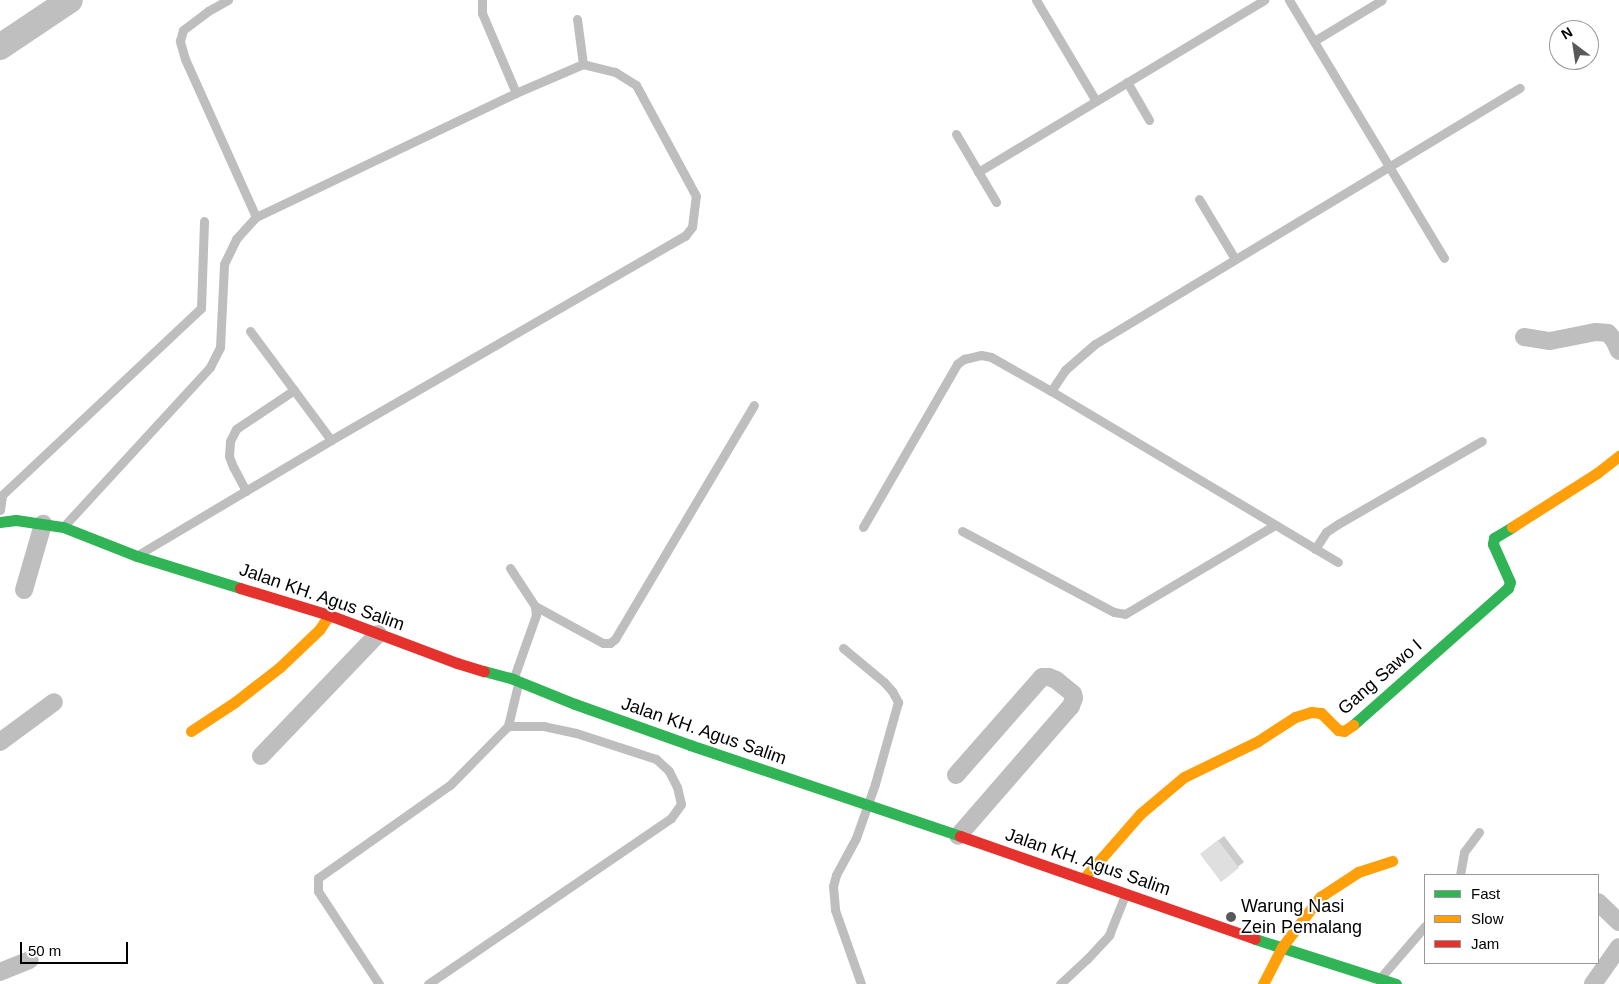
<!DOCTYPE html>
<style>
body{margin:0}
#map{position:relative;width:1619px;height:984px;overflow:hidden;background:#fff;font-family:Arial,sans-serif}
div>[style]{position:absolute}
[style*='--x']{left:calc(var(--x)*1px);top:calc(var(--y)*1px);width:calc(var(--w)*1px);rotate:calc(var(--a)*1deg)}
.shadow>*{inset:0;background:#0003}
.river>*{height:26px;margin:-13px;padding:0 13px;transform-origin:13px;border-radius:13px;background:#bfbfbf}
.building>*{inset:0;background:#dfdfdf}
.lane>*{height:9px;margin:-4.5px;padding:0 4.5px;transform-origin:4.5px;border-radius:4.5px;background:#bebebe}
.street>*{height:18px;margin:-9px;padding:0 9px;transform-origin:9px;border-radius:9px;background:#bebebe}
.fast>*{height:11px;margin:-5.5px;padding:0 5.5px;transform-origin:5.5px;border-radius:5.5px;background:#30b455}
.slow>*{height:11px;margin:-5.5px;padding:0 5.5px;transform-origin:5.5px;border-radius:5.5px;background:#ff9f0a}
.jam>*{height:11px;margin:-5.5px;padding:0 5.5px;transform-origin:5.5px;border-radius:5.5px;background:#e5322d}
.dots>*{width:14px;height:14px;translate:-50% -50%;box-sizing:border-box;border:2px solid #fff;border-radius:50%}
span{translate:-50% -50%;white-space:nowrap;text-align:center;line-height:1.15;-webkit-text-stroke:4px #fff;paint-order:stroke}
.street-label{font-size:18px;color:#000}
.poi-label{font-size:18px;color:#000}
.left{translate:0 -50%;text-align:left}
.legend{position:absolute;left:1424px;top:874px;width:175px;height:90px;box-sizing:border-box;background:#fff;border:1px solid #999;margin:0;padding:6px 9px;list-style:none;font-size:15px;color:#000}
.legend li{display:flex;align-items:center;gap:10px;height:25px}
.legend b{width:25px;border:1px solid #999}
.north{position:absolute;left:1549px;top:20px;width:50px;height:50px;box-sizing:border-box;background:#fff;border:1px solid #999;border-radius:50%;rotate:329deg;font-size:14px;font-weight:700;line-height:20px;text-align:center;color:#000}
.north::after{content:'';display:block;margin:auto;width:18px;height:22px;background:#595959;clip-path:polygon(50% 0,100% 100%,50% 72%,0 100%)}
.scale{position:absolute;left:20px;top:942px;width:108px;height:22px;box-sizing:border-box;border:2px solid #000;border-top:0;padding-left:6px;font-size:15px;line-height:18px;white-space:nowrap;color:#000;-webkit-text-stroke:4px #fff;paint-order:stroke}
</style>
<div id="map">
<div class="shadow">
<i style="clip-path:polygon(1224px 836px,1244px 862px,1221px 880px,1207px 849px)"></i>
</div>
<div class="river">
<i style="--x:0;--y:47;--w:84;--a:-33.9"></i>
</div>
<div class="building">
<i style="clip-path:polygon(1218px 840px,1239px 868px,1221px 882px,1200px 854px)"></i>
</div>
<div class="lane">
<i style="--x:482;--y:0;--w:13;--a:90"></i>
<i style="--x:482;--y:13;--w:87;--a:67"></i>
<i style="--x:1036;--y:0;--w:117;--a:59.3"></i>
<i style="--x:1289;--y:0;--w:301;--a:59"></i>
<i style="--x:577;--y:19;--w:45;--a:82.4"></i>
<i style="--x:1314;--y:41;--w:79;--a:-31.1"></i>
<i style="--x:1127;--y:82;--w:44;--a:59.9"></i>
<i style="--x:956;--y:134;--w:79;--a:59.5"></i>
<i style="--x:978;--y:172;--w:334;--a:-31"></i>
<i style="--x:1199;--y:199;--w:70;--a:59"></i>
<i style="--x:250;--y:331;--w:136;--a:53.4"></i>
<i style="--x:1051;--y:391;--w:25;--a:-56"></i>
<i style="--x:1065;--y:370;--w:40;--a:-41"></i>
<i style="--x:1095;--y:344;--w:496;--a:-31.1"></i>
<i style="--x:246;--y:491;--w:27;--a:-118"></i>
<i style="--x:233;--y:467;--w:12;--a:-110"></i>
<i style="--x:229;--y:456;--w:15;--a:-86"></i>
<i style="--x:230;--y:441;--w:13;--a:-63"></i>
<i style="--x:236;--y:429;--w:70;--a:-33.9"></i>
<i style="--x:0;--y:510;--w:15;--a:-82"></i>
<i style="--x:2;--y:495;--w:273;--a:-43.2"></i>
<i style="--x:201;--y:308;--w:87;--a:-88"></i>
<i style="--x:64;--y:526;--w:216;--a:-47.4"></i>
<i style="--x:210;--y:367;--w:22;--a:-63"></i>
<i style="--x:220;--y:347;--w:83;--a:-87.2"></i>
<i style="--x:224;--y:264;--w:28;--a:-64"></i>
<i style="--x:236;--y:239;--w:30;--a:-48"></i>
<i style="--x:256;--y:217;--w:173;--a:-114.2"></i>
<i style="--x:185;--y:59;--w:19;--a:-106"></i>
<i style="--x:180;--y:41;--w:11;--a:-75"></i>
<i style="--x:183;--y:30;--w:31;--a:-37"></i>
<i style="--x:208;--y:11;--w:23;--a:-29"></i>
<i style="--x:863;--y:527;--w:188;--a:-60"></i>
<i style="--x:957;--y:364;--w:9;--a:-36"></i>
<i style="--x:964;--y:359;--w:17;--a:-13"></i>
<i style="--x:981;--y:355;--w:10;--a:11"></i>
<i style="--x:991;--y:357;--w:69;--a:29.5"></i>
<i style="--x:1051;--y:391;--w:334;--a:30.8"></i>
<i style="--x:962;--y:531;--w:172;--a:28.1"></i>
<i style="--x:1114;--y:612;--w:11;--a:10"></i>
<i style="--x:1125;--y:614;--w:174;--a:-30.7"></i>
<i style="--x:1315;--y:549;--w:20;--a:-57"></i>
<i style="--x:1326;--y:532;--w:14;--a:-34"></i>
<i style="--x:1338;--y:524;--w:166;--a:-30"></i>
<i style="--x:141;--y:553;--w:221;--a:-30.7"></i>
<i style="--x:331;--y:440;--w:409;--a:-30"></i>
<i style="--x:685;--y:236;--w:11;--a:-52"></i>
<i style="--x:692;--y:227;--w:31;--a:-83"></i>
<i style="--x:696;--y:196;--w:126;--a:-118.4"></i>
<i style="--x:636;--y:85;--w:25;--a:-148"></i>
<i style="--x:615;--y:72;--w:33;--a:-166"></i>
<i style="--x:583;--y:64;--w:73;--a:156.6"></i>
<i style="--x:516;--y:93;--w:288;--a:154.5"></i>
<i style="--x:510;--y:568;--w:45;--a:56.7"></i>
<i style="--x:535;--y:606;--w:9;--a:84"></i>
<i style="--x:536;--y:615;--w:66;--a:109.5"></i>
<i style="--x:535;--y:606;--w:77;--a:28.6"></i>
<i style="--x:603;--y:643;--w:7;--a:0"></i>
<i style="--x:610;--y:643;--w:6;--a:-39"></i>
<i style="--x:615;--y:639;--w:272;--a:-59.3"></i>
<i style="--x:843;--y:648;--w:53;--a:39.7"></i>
<i style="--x:884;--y:682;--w:12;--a:48"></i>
<i style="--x:892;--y:691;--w:13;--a:61"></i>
<i style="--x:898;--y:702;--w:85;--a:105.7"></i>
<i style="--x:875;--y:784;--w:57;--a:109.4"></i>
<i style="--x:856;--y:838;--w:42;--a:118.4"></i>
<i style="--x:836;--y:875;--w:11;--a:105"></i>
<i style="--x:833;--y:886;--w:24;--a:85"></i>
<i style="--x:835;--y:910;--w:78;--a:70.6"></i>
<i style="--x:1460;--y:875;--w:23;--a:-80"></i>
<i style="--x:1464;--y:852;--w:25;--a:-53"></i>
<i style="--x:1381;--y:977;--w:67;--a:-49.2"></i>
<i style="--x:379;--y:984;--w:111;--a:-123.3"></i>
<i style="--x:318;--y:891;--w:13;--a:-90"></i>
<i style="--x:318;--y:878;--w:161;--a:-35.2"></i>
<i style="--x:450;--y:785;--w:83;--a:-45.5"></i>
<i style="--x:508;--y:726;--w:43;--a:-76.6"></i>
<i style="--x:428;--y:984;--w:294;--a:-34.3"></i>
<i style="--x:671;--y:818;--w:17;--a:-54"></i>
<i style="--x:681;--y:804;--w:17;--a:-103"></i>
<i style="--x:677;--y:787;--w:18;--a:-117"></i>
<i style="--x:669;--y:771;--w:18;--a:-137"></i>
<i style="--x:656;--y:759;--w:84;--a:-162"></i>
<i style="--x:576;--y:733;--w:33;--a:-168"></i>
<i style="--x:544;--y:726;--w:36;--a:180"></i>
<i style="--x:1060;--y:984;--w:37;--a:-43"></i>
<i style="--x:1087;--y:959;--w:33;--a:-47"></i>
<i style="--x:1109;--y:935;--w:43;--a:-68.2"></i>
</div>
<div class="street">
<i style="--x:1524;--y:337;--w:26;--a:9"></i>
<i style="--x:1550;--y:341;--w:47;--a:-11.1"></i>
<i style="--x:1596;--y:332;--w:12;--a:5"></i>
<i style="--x:1608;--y:333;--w:9;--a:49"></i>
<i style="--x:1614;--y:340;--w:12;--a:66"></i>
<i style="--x:24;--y:590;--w:69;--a:-73.9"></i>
<i style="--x:0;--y:742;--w:67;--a:-36.5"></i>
<i style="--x:261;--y:756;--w:169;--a:-46.2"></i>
<i style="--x:956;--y:775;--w:130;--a:-48.7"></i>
<i style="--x:1042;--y:677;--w:7;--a:0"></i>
<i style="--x:1049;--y:677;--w:8;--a:23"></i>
<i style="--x:1056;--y:680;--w:22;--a:39"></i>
<i style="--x:1073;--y:694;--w:4;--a:76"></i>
<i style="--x:1074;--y:698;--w:9;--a:111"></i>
<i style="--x:1071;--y:706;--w:172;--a:131"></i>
<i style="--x:1598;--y:902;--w:29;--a:44"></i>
<i style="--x:0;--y:972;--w:32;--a:-22"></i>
<i style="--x:1593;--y:984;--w:45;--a:-54.9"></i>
</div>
<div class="fast">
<i style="--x:0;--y:522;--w:16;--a:-7"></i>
<i style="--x:16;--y:520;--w:48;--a:8.5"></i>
<i style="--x:63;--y:527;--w:79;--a:21.4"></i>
<i style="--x:137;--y:556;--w:108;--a:17.3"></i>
<i style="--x:484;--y:671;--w:30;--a:15"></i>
<i style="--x:513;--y:679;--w:67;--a:22"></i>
<i style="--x:575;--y:704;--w:122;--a:19.6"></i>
<i style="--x:690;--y:745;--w:285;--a:18.6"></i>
<i style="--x:1353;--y:725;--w:207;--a:-41.5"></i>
<i style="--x:1508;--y:588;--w:6;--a:-72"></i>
<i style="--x:1510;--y:582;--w:42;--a:-114.1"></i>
<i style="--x:1493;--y:544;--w:6;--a:-81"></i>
<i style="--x:1494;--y:538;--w:21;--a:-31"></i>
<i style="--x:1255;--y:939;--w:148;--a:17.7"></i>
</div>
<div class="slow">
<i style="--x:1512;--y:527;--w:101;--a:-32.4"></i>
<i style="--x:1597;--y:473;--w:28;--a:-38"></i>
<i style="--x:191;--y:731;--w:53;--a:-33.4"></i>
<i style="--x:235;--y:702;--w:57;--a:-37.9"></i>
<i style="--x:280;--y:667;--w:54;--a:-43.5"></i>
<i style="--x:319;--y:630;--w:18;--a:-56"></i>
<i style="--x:1084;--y:878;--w:85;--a:-48.8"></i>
<i style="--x:1140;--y:814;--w:57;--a:-40.1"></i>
<i style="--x:1184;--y:777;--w:82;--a:-25.9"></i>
<i style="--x:1258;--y:741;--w:44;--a:-33"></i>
<i style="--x:1295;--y:717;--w:17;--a:-17"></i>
<i style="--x:1311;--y:712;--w:10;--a:6"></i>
<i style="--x:1321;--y:713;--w:24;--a:45"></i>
<i style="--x:1338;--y:730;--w:6;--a:9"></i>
<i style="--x:1344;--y:731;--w:11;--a:-34"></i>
<i style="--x:1263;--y:984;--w:42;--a:-62.8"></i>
<i style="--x:1282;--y:947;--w:63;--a:-52.8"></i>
<i style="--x:1320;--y:897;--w:45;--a:-33.3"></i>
<i style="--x:1358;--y:872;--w:36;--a:-18"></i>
</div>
<div class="jam">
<i style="--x:240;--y:588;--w:93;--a:16.9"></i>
<i style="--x:329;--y:615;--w:137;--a:20.6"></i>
<i style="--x:457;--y:663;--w:28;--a:17"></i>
<i style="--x:960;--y:836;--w:312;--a:19.2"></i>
</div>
<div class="dots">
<i style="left:1231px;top:917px;background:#595959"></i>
</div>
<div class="street-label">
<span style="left:322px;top:597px;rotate:19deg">Jalan KH. Agus Salim</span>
<span style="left:1380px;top:677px;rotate:-41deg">Gang Sawo I</span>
<span style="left:704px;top:731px;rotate:19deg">Jalan KH. Agus Salim</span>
<span style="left:1088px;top:862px;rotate:19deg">Jalan KH. Agus Salim</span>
</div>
<div class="poi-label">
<span class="left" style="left:1241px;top:917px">Warung Nasi<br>Zein Pemalang</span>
</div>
<ul class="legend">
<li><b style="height:6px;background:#30b455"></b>Fast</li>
<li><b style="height:6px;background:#ff9f0a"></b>Slow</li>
<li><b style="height:6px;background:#e5322d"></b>Jam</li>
</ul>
<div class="north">N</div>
<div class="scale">50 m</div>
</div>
